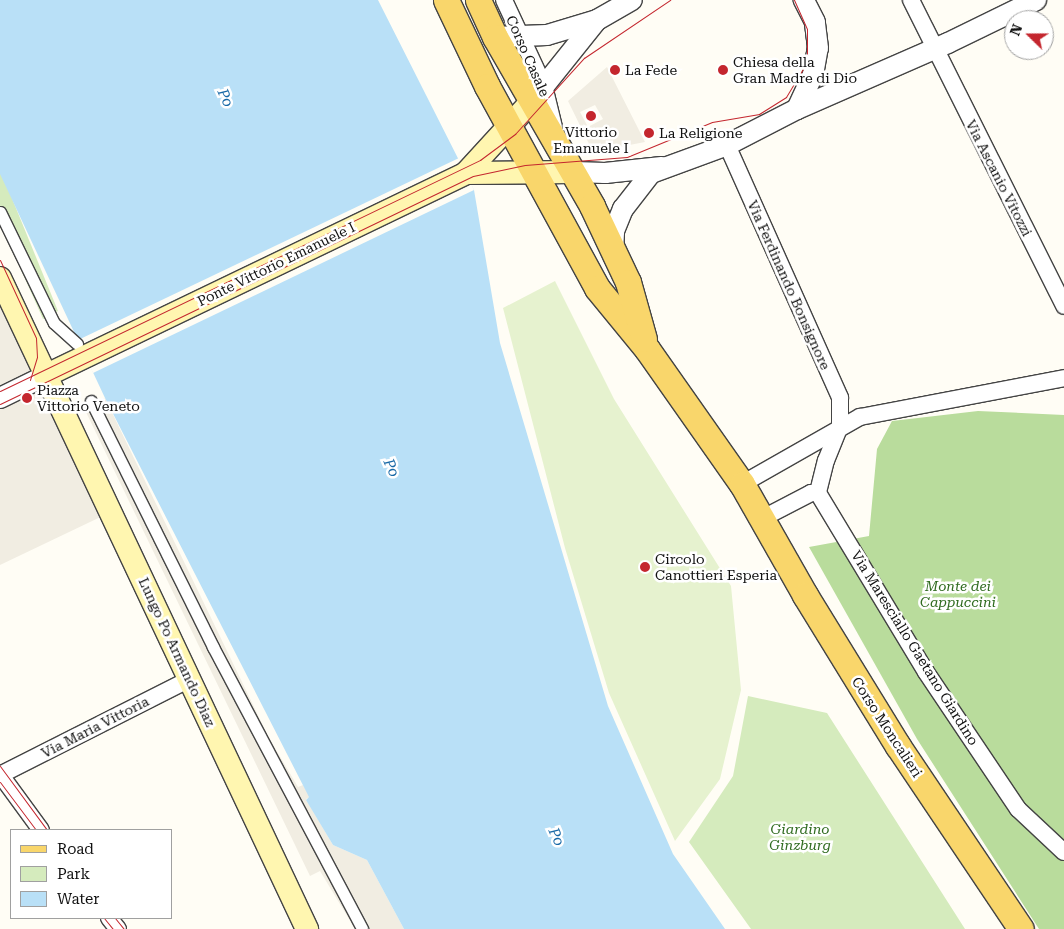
<!DOCTYPE html>
<style>
body{margin:0}
#map{position:relative;width:1064px;height:929px;overflow:hidden;background:#fffdf5;font-family:"Roboto Serif",serif}
div>[style]{position:absolute}
[style*='--x']{left:calc(var(--x)*1px);top:calc(var(--y)*1px);width:calc(var(--w)*1px);rotate:calc(var(--a)*1deg)}
.green>*{inset:0;background:#d5ebbd}
.forest>*{inset:0;background:#b9dc9c}
.pitch>*{inset:0;background:#e6f2cf}
.plaza>*{inset:0;background:#f1ede2}
.water>*{inset:0;background:#b9e0f7}
.pier>*{inset:0;background:#fffdf5}
.roads{filter:drop-shadow(1px 0 #444) drop-shadow(-1px 0 #444) drop-shadow(0 1px #444) drop-shadow(0 -1px #444)}
.pedestrian>*{height:11px;margin:-5.5px;padding:0 5.5px;transform-origin:5.5px;border-radius:5.5px;background:#fff}
.minor>*{height:16px;margin:-8px;padding:0 8px;transform-origin:8px;border-radius:8px;background:#fff}
.tertiary>*{height:20px;margin:-10px;padding:0 10px;transform-origin:10px;border-radius:10px;background:#fff}
.secondary>*{height:22px;margin:-11px;padding:0 11px;transform-origin:11px;border-radius:11px;background:#fff6b0}
.primary>*{height:25px;margin:-12.5px;padding:0 12.5px;transform-origin:12.5px;border-radius:12.5px;background:#f9d66b}
.tram>*{height:1px;margin:-0.5px;padding:0 0.5px;transform-origin:0.5px;border-radius:0.5px;background:#c4262e}
.dots>*{width:14px;height:14px;translate:-50% -50%;box-sizing:border-box;border:2px solid #fff;border-radius:50%}
span{translate:-50% -50%;white-space:nowrap;text-align:center;line-height:1.15;-webkit-text-stroke:5px #fff;paint-order:stroke}
.street-label{font-size:14px;color:#111}
.poi-label{font-size:14px;color:#111}
.left{translate:0 -50%;text-align:left}
.park-label{font-size:14px;color:#2f6b1f;font-style:italic}
.water-label{font-size:15px;color:#1768a6;font-style:italic}
.legend{position:absolute;left:10px;top:829px;width:162px;height:90px;box-sizing:border-box;background:#fff;border:1px solid #a0a0a0;margin:0;padding:6px 9px;list-style:none;font-size:15px;color:#111}
.legend li{display:flex;align-items:center;gap:10px;height:25px}
.legend b{width:25px;border:1px solid #a0a0a0}
.north{position:absolute;left:1004px;top:10px;width:50px;height:50px;box-sizing:border-box;background:#fff;border:1px solid #a0a0a0;border-radius:50%;rotate:292deg;font-size:14px;font-weight:700;line-height:20px;text-align:center;color:#111}
.north::after{content:'';display:block;margin:auto;width:18px;height:22px;background:#c4262e;clip-path:polygon(50% 0,100% 100%,50% 72%,0 100%)}
</style>
<div id="map">
<div class="green">
<i style="clip-path:polygon(0 169px,58px 311px,43px 319px,0 223px)"></i>
<i style="clip-path:polygon(748px 696px,827px 713px,965px 929px,751px 929px,689px 842px,733px 776px)"></i>
</div>
<div class="forest">
<i style="clip-path:polygon(978px 411px,1064px 415px,1064px 929px,1039px 929px,917px 739px,809px 547px,869px 536px,877px 449px,892px 421px)"></i>
</div>
<div class="pitch">
<i style="clip-path:polygon(555px 281px,614px 399px,731px 586px,741px 690px,720px 779px,675px 841px,609px 693px,565px 548px,503px 308px)"></i>
</div>
<div class="plaza">
<i style="clip-path:polygon(evenodd,607px 67px,645px 142px,593px 152px,568px 101px,607px 67px,595px 105px,603px 119px,588px 127px,580px 112px,595px 105px)"></i>
<i style="clip-path:polygon(0 286px,111px 512px,0 565px)"></i>
<i style="clip-path:polygon(105px 398px,269px 738px,298px 787px,303px 785px,310px 797px,306px 799px,333px 845px,367px 860px,404px 929px,355px 929px,320px 871px,310px 876px,84px 408px)"></i>
</div>
<div class="water">
<i style="clip-path:polygon(0 0,378px 0,474px 190px,500px 343px,608px 706px,673px 854px,725px 929px,404px 929px,367px 860px,333px 845px,306px 800px,309px 797px,105px 398px,0 174px)"></i>
</div>
<div class="pier">
<i style="clip-path:polygon(459px 158px,474px 190px,93px 373px,78px 340px)"></i>
</div>
<div class="roads">
<div class="pedestrian">
<i style="--x:0;--y:212;--w:123;--a:64.1"></i>
<i style="--x:54;--y:323;--w:31;--a:42"></i>
<i style="--x:91;--y:401;--w:275;--a:63.6"></i>
<i style="--x:213;--y:647;--w:319;--a:62.1"></i>
</div>
<div class="minor">
<i style="--x:504;--y:0;--w:95;--a:65.1"></i>
<i style="--x:544;--y:86;--w:42;--a:76.3"></i>
<i style="--x:911;--y:0;--w:342;--a:63.4"></i>
<i style="--x:727;--y:145;--w:277;--a:65.9"></i>
<i style="--x:840;--y:398;--w:28;--a:90"></i>
<i style="--x:840;--y:426;--w:37;--a:112"></i>
<i style="--x:826;--y:460;--w:34;--a:104"></i>
<i style="--x:742;--y:484;--w:136;--a:-29.6"></i>
<i style="--x:860;--y:417;--w:208;--a:-10.8"></i>
<i style="--x:818;--y:493;--w:209;--a:58.9"></i>
<i style="--x:926;--y:672;--w:165;--a:56.1"></i>
<i style="--x:1018;--y:809;--w:63;--a:43.1"></i>
<i style="--x:763;--y:518;--w:54;--a:-27.5"></i>
<i style="--x:811;--y:493;--w:7;--a:0"></i>
<i style="--x:0;--y:774;--w:69;--a:53.8"></i>
<i style="--x:0;--y:775;--w:213;--a:-26.8"></i>
<i style="--x:109;--y:918;--w:14;--a:51"></i>
</div>
<div class="tertiary">
<i style="--x:495;--y:37;--w:52;--a:-2.2"></i>
<i style="--x:547;--y:35;--w:52;--a:-16.7"></i>
<i style="--x:597;--y:20;--w:40;--a:-29.7"></i>
<i style="--x:532;--y:101;--w:104;--a:-51.3"></i>
<i style="--x:797;--y:109;--w:38;--a:-65"></i>
<i style="--x:813;--y:75;--w:27;--a:-80"></i>
<i style="--x:818;--y:48;--w:26;--a:-97"></i>
<i style="--x:815;--y:22;--w:25;--a:-117"></i>
<i style="--x:574;--y:172;--w:31;--a:2"></i>
<i style="--x:605;--y:173;--w:57;--a:-6"></i>
<i style="--x:613;--y:252;--w:21;--a:-87"></i>
<i style="--x:614;--y:231;--w:24;--a:-68"></i>
<i style="--x:623;--y:209;--w:46;--a:-52.1"></i>
<i style="--x:651;--y:173;--w:81;--a:-20.2"></i>
<i style="--x:727;--y:145;--w:79;--a:-27.2"></i>
<i style="--x:797;--y:109;--w:165;--a:-23.6"></i>
<i style="--x:948;--y:43;--w:98;--a:-26"></i>
<i style="--x:0;--y:398;--w:50;--a:-26.1"></i>
</div>
<div class="secondary">
<i style="--x:466;--y:173;--w:108;--a:-0.5"></i>
<i style="--x:0;--y:278;--w:720;--a:64.75"></i>
<i style="--x:45;--y:376;--w:467;--a:-25.7"></i>
<i style="--x:466;--y:173;--w:98;--a:-47.5"></i>
</div>
<div class="primary">
<i style="--x:446;--y:0;--w:95;--a:64.5"></i>
<i style="--x:487;--y:86;--w:230;--a:61.4"></i>
<i style="--x:597;--y:288;--w:79;--a:50.7"></i>
<i style="--x:647;--y:349;--w:165;--a:54.9"></i>
<i style="--x:742;--y:484;--w:128;--a:60.4"></i>
<i style="--x:805;--y:595;--w:177;--a:58.4"></i>
<i style="--x:898;--y:746;--w:220;--a:56.1"></i>
<i style="--x:478;--y:0;--w:41;--a:65.3"></i>
<i style="--x:495;--y:37;--w:195;--a:60.1"></i>
<i style="--x:592;--y:206;--w:84;--a:64.7"></i>
<i style="--x:628;--y:282;--w:59;--a:74.3"></i>
</div>
</div>
<div class="tram">
<i style="--x:0;--y:260;--w:86;--a:65.2"></i>
<i style="--x:36;--y:338;--w:19;--a:87"></i>
<i style="--x:37;--y:357;--w:24;--a:107"></i>
<i style="--x:0;--y:391;--w:533;--a:-25.7"></i>
<i style="--x:480;--y:160;--w:44;--a:-36.6"></i>
<i style="--x:515;--y:134;--w:103;--a:-47.8"></i>
<i style="--x:584;--y:58;--w:104;--a:-34"></i>
<i style="--x:0;--y:404;--w:525;--a:-25.74"></i>
<i style="--x:473;--y:176;--w:53;--a:-11.9"></i>
<i style="--x:525;--y:165;--w:102;--a:-4.5"></i>
<i style="--x:627;--y:157;--w:92;--a:-22.4"></i>
<i style="--x:712;--y:122;--w:48;--a:-9.7"></i>
<i style="--x:759;--y:114;--w:32;--a:-32"></i>
<i style="--x:786;--y:97;--w:33;--a:-59"></i>
<i style="--x:803;--y:69;--w:15;--a:-74"></i>
<i style="--x:807;--y:55;--w:26;--a:-90"></i>
<i style="--x:807;--y:29;--w:32;--a:-114"></i>
<i style="--x:0;--y:766;--w:79;--a:53.7"></i>
<i style="--x:0;--y:782;--w:60;--a:53.1"></i>
<i style="--x:104;--y:918;--w:14;--a:51"></i>
<i style="--x:115;--y:918;--w:14;--a:51"></i>
</div>
<div class="dots">
<i style="left:615px;top:70px;background:#c4262e"></i>
<i style="left:723px;top:70px;background:#c4262e"></i>
<i style="left:591px;top:116px;background:#c4262e"></i>
<i style="left:649px;top:133px;background:#c4262e"></i>
<i style="left:27px;top:398px;background:#c4262e"></i>
<i style="left:645px;top:567px;background:#c4262e"></i>
</div>
<div class="street-label">
<span style="left:528px;top:56px;rotate:66deg">Corso Casale</span>
<span style="left:999px;top:178px;rotate:63deg">Via Ascanio Vitozzi</span>
<span style="left:276px;top:264px;rotate:-26deg">Ponte Vittorio Emanuele I</span>
<span style="left:789px;top:285px;rotate:66deg">Via Ferdinando Bonsignore</span>
<span style="left:915px;top:648px;rotate:58deg">Via Maresciallo Gaetano Giardino</span>
<span style="left:177px;top:652px;rotate:65deg">Lungo Po Armando Diaz</span>
<span style="left:95px;top:727px;rotate:-27deg">Via Maria Vittoria</span>
<span style="left:887px;top:727px;rotate:57deg">Corso Moncalieri</span>
</div>
<div class="poi-label">
<span class="left" style="left:733px;top:70px">Chiesa della<br>Gran Madre di Dio</span>
<span class="left" style="left:625px;top:70px">La Fede</span>
<span style="left:591px;top:140px">Vittorio<br>Emanuele I</span>
<span class="left" style="left:659px;top:133px">La Religione</span>
<span class="left" style="left:37px;top:398px">Piazza<br>Vittorio Veneto</span>
<span class="left" style="left:655px;top:567px">Circolo<br>Canottieri Esperia</span>
</div>
<div class="park-label">
<span style="left:958px;top:594px">Monte dei<br>Cappuccini</span>
<span style="left:800px;top:837px">Giardino<br>Ginzburg</span>
</div>
<div class="water-label">
<span style="left:225px;top:98px;rotate:66deg">Po</span>
<span style="left:391px;top:468px;rotate:66deg">Po</span>
<span style="left:556px;top:837px;rotate:66deg">Po</span>
</div>
<ul class="legend">
<li><b style="height:6px;background:#f9d66b"></b>Road</li>
<li><b style="height:14px;background:#d5ebbd"></b>Park</li>
<li><b style="height:14px;background:#b9e0f7"></b>Water</li>
</ul>
<div class="north">N</div>
</div>
